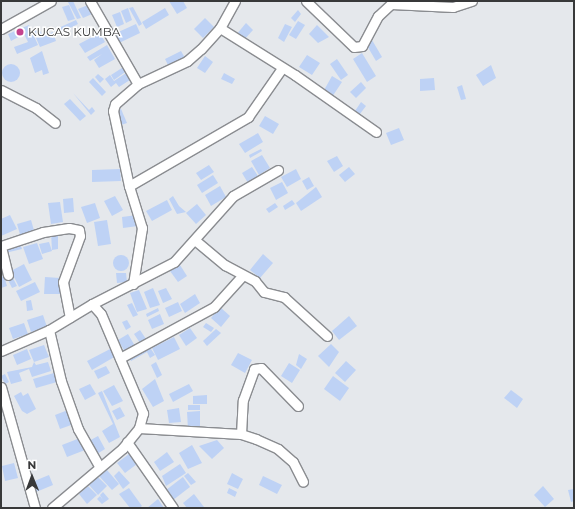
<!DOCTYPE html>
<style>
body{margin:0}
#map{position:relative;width:575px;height:509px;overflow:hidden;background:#e5e8ec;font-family:Montserrat,sans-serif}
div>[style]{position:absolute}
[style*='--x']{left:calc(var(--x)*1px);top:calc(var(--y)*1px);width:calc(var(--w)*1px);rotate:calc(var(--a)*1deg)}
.building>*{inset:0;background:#bed2f5}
.round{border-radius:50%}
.roads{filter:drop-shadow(1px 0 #8a8c90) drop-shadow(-1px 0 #8a8c90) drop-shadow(0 1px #8a8c90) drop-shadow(0 -1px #8a8c90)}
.minor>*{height:9px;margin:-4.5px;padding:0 4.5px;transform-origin:4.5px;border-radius:4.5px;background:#fff}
.dots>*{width:11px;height:11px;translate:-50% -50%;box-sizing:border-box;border:2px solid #fff;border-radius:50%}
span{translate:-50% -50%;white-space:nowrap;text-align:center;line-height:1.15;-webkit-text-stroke:3px #fff;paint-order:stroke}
.poi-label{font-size:12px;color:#38393a}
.left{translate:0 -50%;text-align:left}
.frame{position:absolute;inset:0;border:2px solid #38393a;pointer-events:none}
.north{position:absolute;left:12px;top:457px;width:40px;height:40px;-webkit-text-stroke:3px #fff;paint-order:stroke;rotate:359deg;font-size:11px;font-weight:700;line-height:16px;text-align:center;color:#38393a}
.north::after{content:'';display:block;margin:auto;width:14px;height:18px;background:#38393a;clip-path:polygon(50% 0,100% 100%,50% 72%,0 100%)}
</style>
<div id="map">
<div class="building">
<i style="clip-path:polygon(73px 1px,81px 18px,77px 19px,68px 2px)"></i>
<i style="clip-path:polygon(169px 1px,183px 1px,187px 8px,177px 14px)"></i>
<i style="clip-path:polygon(69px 5px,75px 19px,68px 21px,62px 7px)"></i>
<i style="clip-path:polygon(88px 5px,92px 14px,83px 18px,78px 9px)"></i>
<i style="clip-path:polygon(133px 7px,142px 24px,139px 26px,129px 8px)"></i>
<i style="clip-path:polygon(128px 8px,132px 20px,126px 23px,121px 11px)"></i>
<i style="clip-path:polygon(165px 8px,169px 15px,146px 29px,142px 22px)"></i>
<i style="clip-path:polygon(298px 10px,301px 14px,295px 22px,291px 18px)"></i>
<i style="clip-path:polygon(120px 12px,124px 24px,117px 27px,112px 15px)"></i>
<i style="clip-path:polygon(205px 18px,214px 27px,203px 38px,194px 29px)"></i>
<i style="clip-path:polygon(76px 20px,78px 24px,56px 35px,54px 30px)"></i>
<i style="clip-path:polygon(298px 21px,305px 25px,296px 39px,289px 35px)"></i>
<i style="clip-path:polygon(246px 23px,253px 30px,243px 41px,236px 35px)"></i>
<i style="clip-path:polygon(136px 24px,140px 33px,119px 43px,114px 34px)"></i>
<i style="clip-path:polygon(285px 24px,292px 27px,284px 42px,278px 38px)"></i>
<i style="clip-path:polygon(29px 25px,38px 45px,17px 54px,14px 47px,28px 42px,24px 34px,11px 41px,8px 34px)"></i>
<i style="clip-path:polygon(317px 25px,329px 37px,318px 43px,309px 34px)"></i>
<i style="clip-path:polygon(39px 29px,43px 36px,53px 32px,56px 41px,40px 47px,33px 31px)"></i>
<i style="clip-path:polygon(100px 33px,105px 42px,85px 53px,79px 44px)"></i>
<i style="clip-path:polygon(372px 40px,382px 57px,376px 61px,366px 44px)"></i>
<i style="clip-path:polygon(107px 45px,115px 59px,99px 68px,94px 60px,102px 54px,90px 61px,87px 57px)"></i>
<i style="clip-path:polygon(42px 51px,49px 73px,43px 75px,42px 70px,35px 73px,30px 58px)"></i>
<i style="clip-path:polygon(181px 51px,185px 58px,169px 67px,165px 59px)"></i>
<i style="clip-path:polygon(362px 53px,376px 76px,367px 82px,353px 59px)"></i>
<i style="clip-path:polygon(307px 55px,320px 63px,312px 75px,299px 67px)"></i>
<i style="clip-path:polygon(205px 56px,213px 62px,205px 73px,197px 68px)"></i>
<i style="clip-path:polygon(337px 59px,348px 75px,341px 80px,330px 64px)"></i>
<i class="round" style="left:2px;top:64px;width:18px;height:18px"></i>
<i style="clip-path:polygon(491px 65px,496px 78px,483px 86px,476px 75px)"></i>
<i style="clip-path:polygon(125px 66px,128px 70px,114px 80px,111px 75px)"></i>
<i style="clip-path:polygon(129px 71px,133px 78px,119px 87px,116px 83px,111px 87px,105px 79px,110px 75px,114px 81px)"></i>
<i style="clip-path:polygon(224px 73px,235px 79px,232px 84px,221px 79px)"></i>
<i style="clip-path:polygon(98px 74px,104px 79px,100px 83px,95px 77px)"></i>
<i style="clip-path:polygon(332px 76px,342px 82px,332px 97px,323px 92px)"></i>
<i style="clip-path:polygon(93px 78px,106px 92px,102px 96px,89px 82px)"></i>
<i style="clip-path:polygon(434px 78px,435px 90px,420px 91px,420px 79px)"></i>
<i style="clip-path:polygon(361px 82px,366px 88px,356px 98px,350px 92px)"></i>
<i style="clip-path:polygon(462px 85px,466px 99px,461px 100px,457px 87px)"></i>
<i style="clip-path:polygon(73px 93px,89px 110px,92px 107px,95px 111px,91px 115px)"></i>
<i style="clip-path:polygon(70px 99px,86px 116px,80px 121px,64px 104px)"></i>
<i style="clip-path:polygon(361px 102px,366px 106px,353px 123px,349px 120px)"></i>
<i style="clip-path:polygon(121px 109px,127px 123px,121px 125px,115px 112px)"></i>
<i style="clip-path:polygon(265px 116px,279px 124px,273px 134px,259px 126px)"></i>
<i style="clip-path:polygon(399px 128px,404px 140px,391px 145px,386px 133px)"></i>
<i style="clip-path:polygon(258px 133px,263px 142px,245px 153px,239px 144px)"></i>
<i style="clip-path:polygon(261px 149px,262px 151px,250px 158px,249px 155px)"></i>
<i style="clip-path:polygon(262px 155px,270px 168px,259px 175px,251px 161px)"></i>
<i style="clip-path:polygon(337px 156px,343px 166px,334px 172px,327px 161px)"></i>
<i style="clip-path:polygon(209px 165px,214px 172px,201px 180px,196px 173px)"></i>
<i style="clip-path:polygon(252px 167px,258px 176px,248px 183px,242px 173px)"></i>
<i style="clip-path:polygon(349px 167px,355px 174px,345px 182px,339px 175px)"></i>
<i style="clip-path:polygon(120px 169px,121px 181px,92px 182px,92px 170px)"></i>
<i style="clip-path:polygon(296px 169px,301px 179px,287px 187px,281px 177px)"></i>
<i style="clip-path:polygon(213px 175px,218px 183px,202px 193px,197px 185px)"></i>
<i style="clip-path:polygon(309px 177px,314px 186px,307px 190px,302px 181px)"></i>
<i style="clip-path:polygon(282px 182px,288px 193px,276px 200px,270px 188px)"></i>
<i style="clip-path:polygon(220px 186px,226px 197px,211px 206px,205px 195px)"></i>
<i style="clip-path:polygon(316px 187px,322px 197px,301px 211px,296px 203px)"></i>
<i style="clip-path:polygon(115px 196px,123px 210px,112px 216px,104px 201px)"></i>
<i style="clip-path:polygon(173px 196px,179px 206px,186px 212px,177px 214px,169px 199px)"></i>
<i style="clip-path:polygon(73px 198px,74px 212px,64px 213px,63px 199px)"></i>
<i style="clip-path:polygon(167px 200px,172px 210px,152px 221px,146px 211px)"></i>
<i style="clip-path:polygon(292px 200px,295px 204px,285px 210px,283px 206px)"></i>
<i style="clip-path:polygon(60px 202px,63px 222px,51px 224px,48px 203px)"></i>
<i style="clip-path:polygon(95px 203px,100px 218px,87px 223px,81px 207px)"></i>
<i style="clip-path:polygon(275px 203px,278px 207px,269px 213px,266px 209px)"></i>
<i style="clip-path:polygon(197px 204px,206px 215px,196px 224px,186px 213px)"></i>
<i style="clip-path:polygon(10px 215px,17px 229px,1px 236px,1px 219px)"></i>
<i style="clip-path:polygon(137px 215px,138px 226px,123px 228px,122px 217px)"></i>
<i style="clip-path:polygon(31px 220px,35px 234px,21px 238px,17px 224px)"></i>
<i style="clip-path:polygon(107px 220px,111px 244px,98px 246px,94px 222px)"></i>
<i style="clip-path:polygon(51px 233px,58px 233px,58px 249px,52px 250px)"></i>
<i style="clip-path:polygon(49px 242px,52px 251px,42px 254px,39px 244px)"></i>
<i style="clip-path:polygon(37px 243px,43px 259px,29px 264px,23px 247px)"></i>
<i style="clip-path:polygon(21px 246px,22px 249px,5px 253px,4px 250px)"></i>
<i style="clip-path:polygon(263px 254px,273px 263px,260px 278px,250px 270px)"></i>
<i class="round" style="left:113px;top:255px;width:16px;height:16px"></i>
<i style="clip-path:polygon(24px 264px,32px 280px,19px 287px,11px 271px)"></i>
<i style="clip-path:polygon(180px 265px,187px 276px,178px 282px,170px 271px)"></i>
<i style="clip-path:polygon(116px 273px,126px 273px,127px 282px,117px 283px)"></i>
<i style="clip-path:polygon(4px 276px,7px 286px,1px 288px,1px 277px)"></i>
<i style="clip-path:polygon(12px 276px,17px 286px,12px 288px,7px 278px)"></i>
<i style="clip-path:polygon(45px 277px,60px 278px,60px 294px,44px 294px)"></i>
<i style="clip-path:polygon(35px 282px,40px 292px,21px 301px,16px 291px)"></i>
<i style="clip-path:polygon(153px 288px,160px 305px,150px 308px,144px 292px)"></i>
<i style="clip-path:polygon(166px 288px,172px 299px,163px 303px,158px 291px)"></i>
<i style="clip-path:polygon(139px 290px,147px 309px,137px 312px,130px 293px)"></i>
<i style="clip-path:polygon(195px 294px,200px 303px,185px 313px,180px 304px)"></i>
<i style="clip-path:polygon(31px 300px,33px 310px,27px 311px,26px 301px)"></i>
<i style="clip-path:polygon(178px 302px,182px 311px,169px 317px,165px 308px)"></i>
<i style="clip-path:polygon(132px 303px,138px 315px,133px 317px,127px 305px)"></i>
<i style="clip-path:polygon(220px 307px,230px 316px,221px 327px,211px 318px)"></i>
<i style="clip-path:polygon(158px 308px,159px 311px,147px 317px,146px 314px)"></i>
<i style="clip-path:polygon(160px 314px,164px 324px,152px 329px,148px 320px)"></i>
<i style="clip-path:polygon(43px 315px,47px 327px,31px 332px,27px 320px)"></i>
<i style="clip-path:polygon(349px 316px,357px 326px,339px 340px,332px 331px)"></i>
<i style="clip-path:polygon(127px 320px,131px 327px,126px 330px,122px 322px)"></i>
<i style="clip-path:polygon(24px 323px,28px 334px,13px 339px,9px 328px)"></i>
<i style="clip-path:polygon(206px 323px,214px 328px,211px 332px,203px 327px)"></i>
<i style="clip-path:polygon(190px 328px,197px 338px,186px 346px,179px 335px)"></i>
<i style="clip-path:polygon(216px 329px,221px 333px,207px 346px,203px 341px)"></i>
<i style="clip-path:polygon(140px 330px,146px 339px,140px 343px,134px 334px)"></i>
<i style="clip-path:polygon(128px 334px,135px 346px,125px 352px,118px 340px)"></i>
<i style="clip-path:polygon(174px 337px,180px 349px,158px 360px,152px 348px)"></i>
<i style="clip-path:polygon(331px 344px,339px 352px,329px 367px,318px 356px)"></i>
<i style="clip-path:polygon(44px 345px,49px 357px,34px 362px,29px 350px)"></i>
<i style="clip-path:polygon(149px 346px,155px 355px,150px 358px,147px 352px,131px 361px,128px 356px)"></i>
<i style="clip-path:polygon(112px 348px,116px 356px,92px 370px,87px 361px)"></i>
<i style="clip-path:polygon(27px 349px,31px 359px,17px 365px,13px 355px)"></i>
<i style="clip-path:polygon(238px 353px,252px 360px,245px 373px,231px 365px)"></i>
<i style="clip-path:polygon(299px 354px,307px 359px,301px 369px,296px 365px)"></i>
<i style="clip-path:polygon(346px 361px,356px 370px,345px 382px,335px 373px)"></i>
<i style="clip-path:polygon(34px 362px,36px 365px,48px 362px,51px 371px,32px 377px,29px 369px,19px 373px,22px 381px,11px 384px,7px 372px,32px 367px)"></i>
<i style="clip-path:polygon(156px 362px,162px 375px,157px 378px,151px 365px)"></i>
<i style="clip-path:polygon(289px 363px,300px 370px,292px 383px,281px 376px)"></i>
<i style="clip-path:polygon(106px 366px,110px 373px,98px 379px,94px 371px)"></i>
<i style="clip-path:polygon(54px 373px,57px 382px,36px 388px,33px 379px)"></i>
<i style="clip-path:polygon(5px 374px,9px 382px,5px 384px,1px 376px)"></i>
<i style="clip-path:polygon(333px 376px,349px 388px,340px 401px,324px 389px)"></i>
<i style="clip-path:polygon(155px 379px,164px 401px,153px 407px,142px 389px)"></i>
<i style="clip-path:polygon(90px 384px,96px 394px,85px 400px,79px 389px)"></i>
<i style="clip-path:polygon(189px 384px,193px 391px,173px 402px,169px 394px)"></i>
<i style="clip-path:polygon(114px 385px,123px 401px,112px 406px,103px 391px)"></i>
<i style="clip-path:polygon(511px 390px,523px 399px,517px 408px,504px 398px)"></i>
<i style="clip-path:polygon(102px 391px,120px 437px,109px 443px,102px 431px,113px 424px,98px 393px)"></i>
<i style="clip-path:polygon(21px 392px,23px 396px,28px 393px,36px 409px,27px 414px,22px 411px,14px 396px)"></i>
<i style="clip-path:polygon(207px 395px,207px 404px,193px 404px,193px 396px)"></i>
<i style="clip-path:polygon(188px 405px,200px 405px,200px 410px,188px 410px)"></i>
<i style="clip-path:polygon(120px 407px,125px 416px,117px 420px,112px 411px)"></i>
<i style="clip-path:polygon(179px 408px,181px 422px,169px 423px,167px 410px)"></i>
<i style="clip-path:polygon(68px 410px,74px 424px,60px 429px,55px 415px)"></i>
<i style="clip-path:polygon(200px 411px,200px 428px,188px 429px,187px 412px)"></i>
<i style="clip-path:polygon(98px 436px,105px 449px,97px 454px,89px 441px)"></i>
<i style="clip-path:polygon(80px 438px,85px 450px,67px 457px,62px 445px)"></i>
<i style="clip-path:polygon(217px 440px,224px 448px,212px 459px,199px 446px)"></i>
<i style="clip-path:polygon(192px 445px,202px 463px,188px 469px,179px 453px)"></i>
<i style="clip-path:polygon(167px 452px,174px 462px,160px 471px,154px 462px)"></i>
<i style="clip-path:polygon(129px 454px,137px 464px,125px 473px,117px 463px)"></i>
<i style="clip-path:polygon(14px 463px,18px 478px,5px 481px,2px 466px)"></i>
<i style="clip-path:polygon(180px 464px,186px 473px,166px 486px,162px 476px)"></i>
<i style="clip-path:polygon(107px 470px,119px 484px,112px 490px,99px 476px)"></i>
<i style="clip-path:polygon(119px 471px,130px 483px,123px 489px,114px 476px)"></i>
<i style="clip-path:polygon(188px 473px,196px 482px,191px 485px,184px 476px)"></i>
<i style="clip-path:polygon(232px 473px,243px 479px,238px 489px,227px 484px)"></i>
<i style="clip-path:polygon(49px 475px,53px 485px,36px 492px,32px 482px)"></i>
<i style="clip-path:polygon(263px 476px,282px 485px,277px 494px,259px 485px)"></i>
<i style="clip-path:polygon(98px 477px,107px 486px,98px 495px,89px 485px)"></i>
<i style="clip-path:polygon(183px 477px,190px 487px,173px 500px,166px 490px)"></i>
<i style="clip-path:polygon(88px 486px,97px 495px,87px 504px,79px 494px)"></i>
<i style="clip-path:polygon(543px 486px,554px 499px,545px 507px,534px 495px)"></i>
<i style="clip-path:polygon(129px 488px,142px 506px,139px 508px,130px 508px,119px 494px)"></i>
<i style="clip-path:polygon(229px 488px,237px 492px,235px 497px,227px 493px)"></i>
<i style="clip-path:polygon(574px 489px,574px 501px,571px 502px,568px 490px)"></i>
<i style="clip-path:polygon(103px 492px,109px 499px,102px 504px,97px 499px,100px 496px,103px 500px,100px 495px)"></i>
<i style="clip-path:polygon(194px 494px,204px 507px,203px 508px,187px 508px,183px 503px)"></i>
<i style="clip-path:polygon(158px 499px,164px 508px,147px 508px)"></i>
</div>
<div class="roads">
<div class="minor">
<i style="--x:90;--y:1;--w:96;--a:60"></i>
<i style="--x:306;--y:1;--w:66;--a:43.8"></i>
<i style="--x:354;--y:47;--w:8;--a:-7"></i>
<i style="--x:362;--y:46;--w:34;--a:-62"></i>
<i style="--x:378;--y:16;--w:18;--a:-43"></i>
<i style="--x:391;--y:4;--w:62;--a:2.8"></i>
<i style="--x:453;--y:7;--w:20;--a:-18"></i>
<i style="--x:220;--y:28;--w:89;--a:32.1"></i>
<i style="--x:295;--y:75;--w:99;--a:35.1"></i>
<i style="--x:1;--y:29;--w:57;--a:-29.2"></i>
<i style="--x:1;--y:90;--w:39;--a:27"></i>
<i style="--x:36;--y:108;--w:24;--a:38"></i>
<i style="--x:129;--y:186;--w:138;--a:-30.1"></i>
<i style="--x:248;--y:117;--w:60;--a:-55.2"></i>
<i style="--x:196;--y:241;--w:38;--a:40"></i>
<i style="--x:225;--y:265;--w:34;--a:28"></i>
<i style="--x:255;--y:281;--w:14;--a:51"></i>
<i style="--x:264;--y:292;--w:21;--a:14"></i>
<i style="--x:284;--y:297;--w:58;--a:42.2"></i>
<i style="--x:8;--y:275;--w:30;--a:-104"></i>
<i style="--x:1;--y:246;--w:44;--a:-18.4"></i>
<i style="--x:43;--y:232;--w:26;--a:-9"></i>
<i style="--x:69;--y:228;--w:10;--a:11"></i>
<i style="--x:79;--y:230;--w:6;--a:81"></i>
<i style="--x:80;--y:236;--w:49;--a:110.3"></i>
<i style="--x:63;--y:282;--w:36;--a:79"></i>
<i style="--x:133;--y:284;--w:57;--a:-80.9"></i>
<i style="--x:142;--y:228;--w:44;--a:-107.2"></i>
<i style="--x:129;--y:186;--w:77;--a:-102"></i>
<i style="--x:113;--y:111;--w:7;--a:-74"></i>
<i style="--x:115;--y:104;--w:30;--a:-41"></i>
<i style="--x:138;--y:84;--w:54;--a:-25.1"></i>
<i style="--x:187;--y:61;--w:18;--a:-41"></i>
<i style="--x:201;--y:49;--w:28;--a:-48"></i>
<i style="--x:220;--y:28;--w:31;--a:-61"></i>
<i style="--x:92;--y:304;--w:92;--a:-27.1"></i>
<i style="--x:174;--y:262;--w:89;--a:-48.2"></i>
<i style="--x:233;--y:196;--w:52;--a:-30"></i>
<i style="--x:49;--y:330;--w:52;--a:76.8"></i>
<i style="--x:61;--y:381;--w:51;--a:70.5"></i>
<i style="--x:78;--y:429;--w:43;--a:60.4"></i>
<i style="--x:1;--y:351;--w:52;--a:-23.6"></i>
<i style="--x:49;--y:330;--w:50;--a:-31.2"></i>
<i style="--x:92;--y:304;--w:13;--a:48"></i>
<i style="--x:101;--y:314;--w:108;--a:67"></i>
<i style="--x:143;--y:413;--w:16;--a:105"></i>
<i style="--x:139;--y:428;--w:26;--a:129"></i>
<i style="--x:123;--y:448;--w:93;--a:139.8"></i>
<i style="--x:120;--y:358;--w:107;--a:-28.5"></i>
<i style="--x:214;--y:307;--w:43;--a:-47.8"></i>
<i style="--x:1;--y:387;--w:126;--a:74.3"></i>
<i style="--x:139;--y:428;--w:102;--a:3.4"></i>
<i style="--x:241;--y:434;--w:16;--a:18"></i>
<i style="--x:256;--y:439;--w:24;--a:24"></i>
<i style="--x:278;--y:449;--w:20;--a:41"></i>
<i style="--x:293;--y:462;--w:22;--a:63"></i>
<i style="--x:241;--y:434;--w:34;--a:-87"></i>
<i style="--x:243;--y:400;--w:33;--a:-70"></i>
<i style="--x:254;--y:369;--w:7;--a:-8"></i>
<i style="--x:261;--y:368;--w:53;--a:45.8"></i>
<i style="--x:127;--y:442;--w:80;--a:55.1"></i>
</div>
</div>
<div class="dots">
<i style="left:20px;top:32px;background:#c4438d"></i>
</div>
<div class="poi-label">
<span class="left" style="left:28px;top:32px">KUCAS KUMBA</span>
</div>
<div class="frame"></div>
<div class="north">N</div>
</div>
